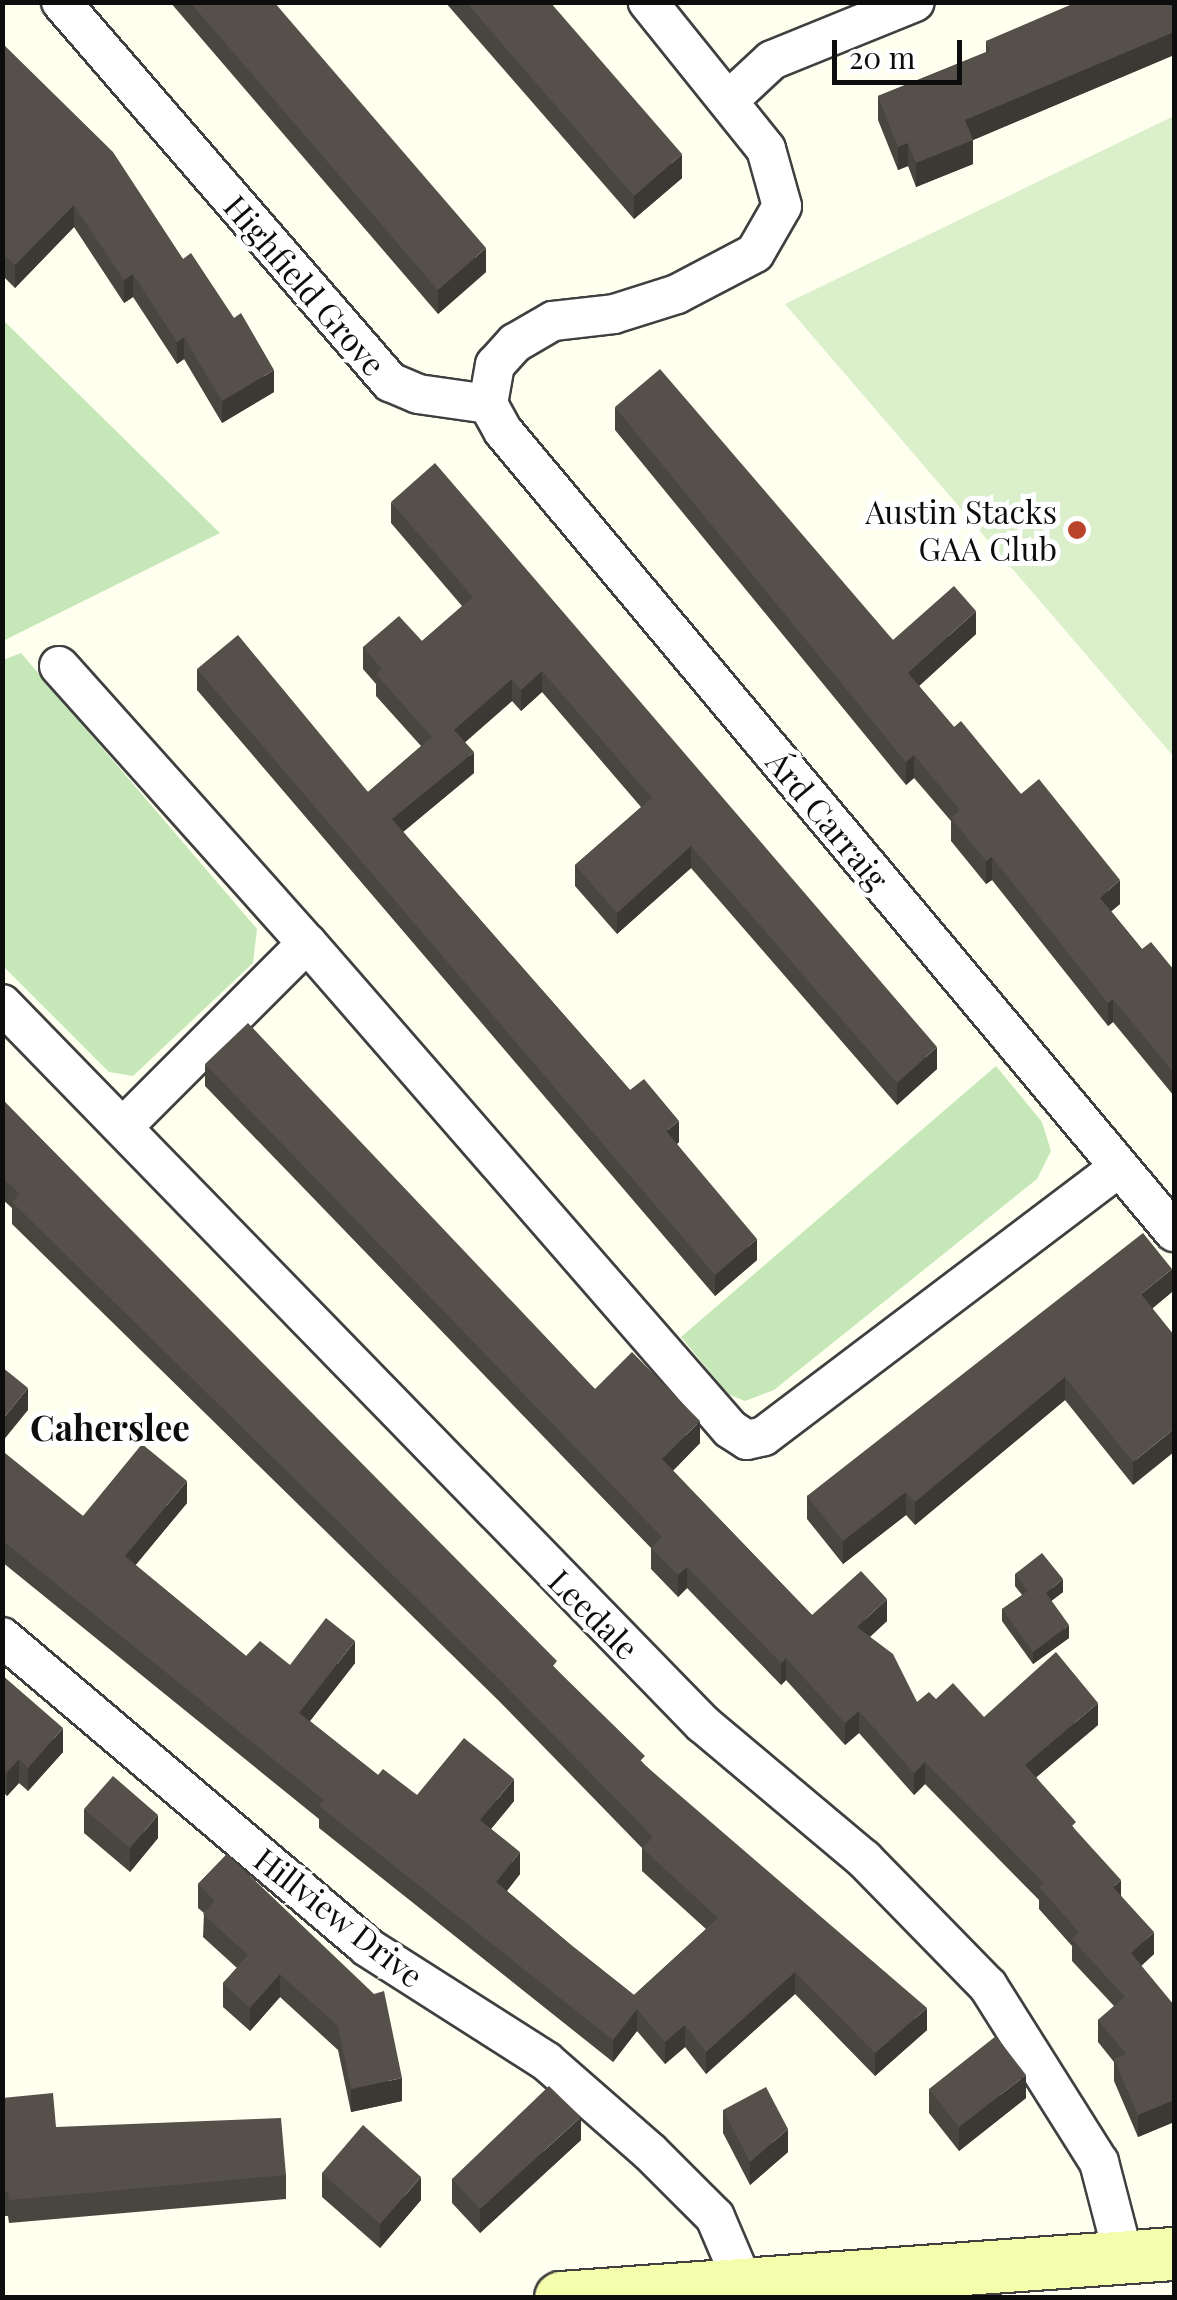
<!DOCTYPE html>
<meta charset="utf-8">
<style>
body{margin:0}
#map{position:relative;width:1177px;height:2300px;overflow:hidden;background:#feffee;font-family:"Playfair Display",serif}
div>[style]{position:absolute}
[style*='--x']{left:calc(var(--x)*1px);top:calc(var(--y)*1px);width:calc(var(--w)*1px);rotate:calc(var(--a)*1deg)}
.green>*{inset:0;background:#c6e8b8}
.pitch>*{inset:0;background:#daefca}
.roads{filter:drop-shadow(2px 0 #404040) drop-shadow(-2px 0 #404040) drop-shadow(0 2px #404040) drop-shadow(0 -2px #404040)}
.minor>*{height:38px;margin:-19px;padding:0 19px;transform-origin:19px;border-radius:19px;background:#fff}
.secondary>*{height:52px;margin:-26px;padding:0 26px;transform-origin:26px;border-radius:26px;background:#f3fdab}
.wall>*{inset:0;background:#494640}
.shaded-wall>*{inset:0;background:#3c3934}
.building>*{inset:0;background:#55514a}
.dots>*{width:28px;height:28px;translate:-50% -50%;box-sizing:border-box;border:5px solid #fff;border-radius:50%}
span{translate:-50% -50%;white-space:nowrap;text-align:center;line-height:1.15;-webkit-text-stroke:10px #fff;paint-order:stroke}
.street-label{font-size:32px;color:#0d0d0d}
.poi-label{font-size:32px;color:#0d0d0d}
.right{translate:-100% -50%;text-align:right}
.neighbourhood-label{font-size:35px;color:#0d0d0d;font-weight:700}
.frame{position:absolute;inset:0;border:5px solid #0d0d0d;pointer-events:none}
.scale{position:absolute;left:832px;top:40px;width:130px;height:45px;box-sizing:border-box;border:5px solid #0d0d0d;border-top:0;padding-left:12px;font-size:30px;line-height:35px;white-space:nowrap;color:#0d0d0d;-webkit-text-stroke:8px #fff;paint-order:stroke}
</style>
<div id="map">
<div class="green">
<i style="clip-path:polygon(2px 319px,220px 533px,3px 641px,2px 641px)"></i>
<i style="clip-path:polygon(21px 653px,257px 929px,253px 963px,133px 1076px,109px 1072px,3px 966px,3px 660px)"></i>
<i style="clip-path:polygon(996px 1066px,1042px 1122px,1051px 1151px,1037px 1179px,774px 1390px,745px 1401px,728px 1394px,681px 1337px)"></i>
</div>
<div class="pitch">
<i style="clip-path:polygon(1174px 116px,1174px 757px,785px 304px)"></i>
</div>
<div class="roads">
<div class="minor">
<i style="--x:61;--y:2;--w:503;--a:49.11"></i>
<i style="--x:390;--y:382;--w:30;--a:23"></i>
<i style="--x:418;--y:394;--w:71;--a:8.1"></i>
<i style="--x:730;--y:99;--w:57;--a:-42.9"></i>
<i style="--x:772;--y:60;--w:154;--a:-22.1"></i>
<i style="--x:488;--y:404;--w:31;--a:61"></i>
<i style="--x:503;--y:431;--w:1045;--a:50.05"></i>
<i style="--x:488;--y:404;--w:40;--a:-80"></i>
<i style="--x:495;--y:365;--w:30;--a:-48"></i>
<i style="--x:515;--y:343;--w:44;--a:-30.1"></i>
<i style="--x:553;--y:321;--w:61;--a:-6.5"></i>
<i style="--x:614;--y:314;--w:66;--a:-17.6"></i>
<i style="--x:677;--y:294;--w:88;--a:-27.7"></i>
<i style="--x:755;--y:253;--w:54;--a:-60.1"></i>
<i style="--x:782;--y:206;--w:59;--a:-105.7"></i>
<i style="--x:766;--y:149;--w:189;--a:-128.8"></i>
<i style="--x:59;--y:666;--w:372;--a:48.2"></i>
<i style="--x:307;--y:943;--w:260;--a:135"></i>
<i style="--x:307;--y:943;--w:644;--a:48.96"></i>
<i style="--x:730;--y:1429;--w:20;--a:33"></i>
<i style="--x:747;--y:1440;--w:17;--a:-13"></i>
<i style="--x:764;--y:1436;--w:444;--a:-37.1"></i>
<i style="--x:2;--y:1004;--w:1005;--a:45.77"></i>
<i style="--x:703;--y:1724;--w:210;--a:40"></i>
<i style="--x:864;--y:1859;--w:177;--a:45.7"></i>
<i style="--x:988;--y:1986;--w:208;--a:57.8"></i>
<i style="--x:1099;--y:2162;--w:99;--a:75.4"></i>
<i style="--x:2;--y:1637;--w:479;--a:40.3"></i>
<i style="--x:367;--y:1947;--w:212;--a:32.5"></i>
<i style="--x:546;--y:2061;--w:138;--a:41.2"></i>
<i style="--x:650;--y:2152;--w:92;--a:45"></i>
<i style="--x:715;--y:2217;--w:74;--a:66.9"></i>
</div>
<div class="secondary">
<i style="--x:561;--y:2298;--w:615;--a:-4.11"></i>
</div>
</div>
<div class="wall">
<i style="clip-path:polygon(170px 2px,274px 2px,486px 272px,438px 314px)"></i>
<i style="clip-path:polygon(445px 2px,550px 2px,682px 178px,634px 219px)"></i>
<i style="clip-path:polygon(1174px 2px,1174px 55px,973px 140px,973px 164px,916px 187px,908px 166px,898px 170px,878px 120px,878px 96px,986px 52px,986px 41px)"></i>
<i style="clip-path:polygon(2px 43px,183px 259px,274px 392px,222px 423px,184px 359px,177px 364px,133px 297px,124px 303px,74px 227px,15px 288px,2px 275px)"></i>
<i style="clip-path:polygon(615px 407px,893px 640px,976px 634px,919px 686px,954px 727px,1021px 794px,1120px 904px,1111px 911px,1142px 949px,1174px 970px,1174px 1096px,1113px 1022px,1108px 1026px,992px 880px,986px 884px,951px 841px,951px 821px,914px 778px,906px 785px,615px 430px)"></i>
<i style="clip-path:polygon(391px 502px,937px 1069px,897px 1105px,691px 868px,617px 934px,575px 886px,575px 865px,641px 807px,542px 692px,521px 711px,512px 701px,465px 742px,474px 773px,403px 832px,630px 1090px,679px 1142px,677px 1144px,757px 1260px,715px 1296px,197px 690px,197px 669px,368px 792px,421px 746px,376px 696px,376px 684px,363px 669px,363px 647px,422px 641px,462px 606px,391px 523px)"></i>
<i style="clip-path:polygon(205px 1064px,595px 1389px,700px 1443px,673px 1471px,812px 1615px,887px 1621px,870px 1637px,917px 1702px,936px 1699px,984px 1717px,1098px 1725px,1036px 1777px,1076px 1831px,1121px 1896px,1154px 1954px,1141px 1966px,1174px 2006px,1174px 2122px,1138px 2137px,1114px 2081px,1114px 2062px,1098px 2042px,1098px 2020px,1114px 2006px,1072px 1961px,1072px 1946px,1039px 1909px,1039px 1900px,925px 1784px,914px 1795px,859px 1733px,845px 1745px,786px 1680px,781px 1685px,687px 1588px,678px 1597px,651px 1569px,651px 1548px,205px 1086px)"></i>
<i style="clip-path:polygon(2px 1099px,557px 1670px,645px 1765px,927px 2030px,875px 2076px,795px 1994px,706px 2074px,685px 2047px,665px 2064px,637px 2031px,613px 2062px,319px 1828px,319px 1819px,2px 1562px,2px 1456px,83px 1516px,187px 1503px,135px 1565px,246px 1656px,290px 1665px,355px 1663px,310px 1721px,378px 1775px,417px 1795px,514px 1801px,491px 1829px,520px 1874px,507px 1891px,571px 1945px,634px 1995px,706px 1929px,642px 1871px,642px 1848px,499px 1701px,12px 1224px,12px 1208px,2px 1199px)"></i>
<i style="clip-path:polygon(1172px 1292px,1153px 1308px,1133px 1485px,1065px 1400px,915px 1525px,906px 1515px,843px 1564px,807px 1519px,807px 1496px)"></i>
<i style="clip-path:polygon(1015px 1574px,1063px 1592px,1051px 1601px,1069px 1638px,1033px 1664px,1002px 1621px,1002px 1609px,1022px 1595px,1015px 1586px)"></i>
<i style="clip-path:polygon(2px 1675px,63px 1752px,28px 1791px,19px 1783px,7px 1796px,2px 1791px)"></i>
<i style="clip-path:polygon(84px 1809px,158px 1838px,130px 1872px,84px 1833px)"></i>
<i style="clip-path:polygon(227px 1854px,402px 2101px,351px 2112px,338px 2050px,280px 1997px,250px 2031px,223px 2007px,223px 1983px,237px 1968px,203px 1937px,204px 1913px,198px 1908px,198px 1884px)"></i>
<i style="clip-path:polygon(929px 2089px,1026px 2098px,959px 2151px,929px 2113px)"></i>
<i style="clip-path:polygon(2px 2098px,56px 2127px,286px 2175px,286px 2199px,9px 2223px,8px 2216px,2px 2216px)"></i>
<i style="clip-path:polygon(723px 2110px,788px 2152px,750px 2185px,723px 2133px)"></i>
<i style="clip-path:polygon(581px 2140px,480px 2233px,452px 2203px,452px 2179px)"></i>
<i style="clip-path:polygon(322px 2173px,421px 2200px,380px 2248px,322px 2197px)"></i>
</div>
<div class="shaded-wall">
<i style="clip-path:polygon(1174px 32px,1174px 55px,973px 140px,973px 164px,916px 187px,916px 163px,965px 120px)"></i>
<i style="clip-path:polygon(908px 143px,908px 166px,898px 170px,898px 147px)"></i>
<i style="clip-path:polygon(682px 154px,682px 178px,634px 219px,634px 196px)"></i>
<i style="clip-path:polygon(74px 205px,74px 227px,15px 288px,15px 265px)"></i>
<i style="clip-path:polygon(486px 248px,486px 272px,438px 314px,438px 290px)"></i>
<i style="clip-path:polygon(133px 274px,133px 297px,124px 303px,124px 280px)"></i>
<i style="clip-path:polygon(184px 337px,184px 359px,177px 364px,177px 342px)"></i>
<i style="clip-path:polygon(274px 370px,274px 392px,222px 423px,222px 401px)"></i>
<i style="clip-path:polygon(976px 611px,976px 634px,908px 696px,908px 673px)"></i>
<i style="clip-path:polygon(542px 671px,542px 692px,521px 711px,521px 690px)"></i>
<i style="clip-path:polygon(512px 679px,512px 701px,454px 752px,454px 730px)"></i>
<i style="clip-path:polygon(474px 752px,474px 773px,392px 841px,392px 819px)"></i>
<i style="clip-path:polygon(914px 755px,914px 778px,906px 785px,906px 762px)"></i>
<i style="clip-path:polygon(691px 846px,691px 868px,617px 934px,617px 913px)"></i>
<i style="clip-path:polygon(992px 857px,992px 880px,986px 884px,986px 861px)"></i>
<i style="clip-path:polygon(1120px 880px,1120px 904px,1100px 921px,1100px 898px)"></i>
<i style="clip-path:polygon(1113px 999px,1113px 1022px,1108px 1026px,1108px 1003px)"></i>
<i style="clip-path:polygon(937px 1047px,937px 1069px,897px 1105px,897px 1083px)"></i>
<i style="clip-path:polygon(679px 1121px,679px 1142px,666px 1153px,666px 1131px)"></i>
<i style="clip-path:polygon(757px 1239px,757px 1260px,715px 1296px,715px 1275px)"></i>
<i style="clip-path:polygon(1172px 1269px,1172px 1292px,1141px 1317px,1141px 1294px)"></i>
<i style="clip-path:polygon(1065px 1377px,1065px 1400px,915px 1525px,915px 1502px)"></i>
<i style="clip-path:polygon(28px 1388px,28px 1410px,2px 1442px,2px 1420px)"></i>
<i style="clip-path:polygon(700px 1421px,700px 1443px,662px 1481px,662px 1459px)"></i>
<i style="clip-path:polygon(1174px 1429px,1174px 1452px,1133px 1485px,1133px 1462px)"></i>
<i style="clip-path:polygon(187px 1481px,187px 1503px,125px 1578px,125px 1556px)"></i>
<i style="clip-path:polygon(906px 1492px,906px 1515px,843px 1564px,843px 1541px)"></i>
<i style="clip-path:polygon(687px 1567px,687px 1588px,678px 1597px,678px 1575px)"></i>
<i style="clip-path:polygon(1063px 1579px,1063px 1592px,1046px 1605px,1046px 1593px)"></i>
<i style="clip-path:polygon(887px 1599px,887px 1621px,857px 1648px,857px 1627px)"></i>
<i style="clip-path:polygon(1069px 1625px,1069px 1638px,1033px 1664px,1033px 1652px)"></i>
<i style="clip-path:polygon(355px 1641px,355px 1663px,299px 1735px,299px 1713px)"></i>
<i style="clip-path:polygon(786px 1658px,786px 1680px,781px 1685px,781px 1663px)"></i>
<i style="clip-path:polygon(1098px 1703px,1098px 1725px,1025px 1787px,1025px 1765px)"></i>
<i style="clip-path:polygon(859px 1711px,859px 1733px,845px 1745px,845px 1723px)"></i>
<i style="clip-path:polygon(63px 1728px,63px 1752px,28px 1791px,28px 1768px)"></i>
<i style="clip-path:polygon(19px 1759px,19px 1783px,7px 1796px,7px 1772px)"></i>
<i style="clip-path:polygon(925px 1762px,925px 1784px,914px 1795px,914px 1773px)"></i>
<i style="clip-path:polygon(514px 1779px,514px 1801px,480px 1842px,480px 1820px)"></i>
<i style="clip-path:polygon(158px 1815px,158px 1838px,130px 1872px,130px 1848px)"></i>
<i style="clip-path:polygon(520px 1852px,520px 1874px,496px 1904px,496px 1882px)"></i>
<i style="clip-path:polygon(1121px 1880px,1121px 1902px,1113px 1887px)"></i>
<i style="clip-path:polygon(1154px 1932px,1154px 1954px,1131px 1975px,1131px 1953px)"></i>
<i style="clip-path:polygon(795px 1972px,795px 1994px,706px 2074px,706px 2052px)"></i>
<i style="clip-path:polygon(280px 1974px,280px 1997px,250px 2031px,250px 2008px)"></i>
<i style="clip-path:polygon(927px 2008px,927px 2030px,875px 2076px,875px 2053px)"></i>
<i style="clip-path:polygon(637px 2009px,637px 2031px,613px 2062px,613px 2040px)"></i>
<i style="clip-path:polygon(685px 2025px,685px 2047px,665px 2064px,665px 2042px)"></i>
<i style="clip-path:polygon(1026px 2075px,1026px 2098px,959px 2151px,959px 2127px)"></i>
<i style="clip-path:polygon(402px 2078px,402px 2101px,351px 2112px,351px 2089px)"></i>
<i style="clip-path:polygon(1174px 2100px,1174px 2122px,1138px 2137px,1138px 2115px)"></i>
<i style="clip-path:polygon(581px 2117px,581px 2140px,480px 2233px,480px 2209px)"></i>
<i style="clip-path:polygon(788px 2129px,788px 2152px,750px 2185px,750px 2162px)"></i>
<i style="clip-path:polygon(421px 2177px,421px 2200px,380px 2248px,380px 2224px)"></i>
</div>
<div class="building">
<i style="clip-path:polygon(190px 2px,274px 2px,486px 248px,438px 290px)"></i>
<i style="clip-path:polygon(466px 2px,550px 2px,682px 154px,634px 196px)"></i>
<i style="clip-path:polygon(1077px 2px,1174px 2px,1174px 32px,965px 120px,973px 140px,916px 163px,908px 143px,898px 147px,878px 96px,990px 51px,986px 41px)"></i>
<i style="clip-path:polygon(2px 43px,113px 152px,183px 259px,191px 253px,234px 318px,241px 313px,274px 370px,222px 401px,184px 337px,177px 342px,133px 274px,124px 280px,74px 205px,15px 265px,2px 253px)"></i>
<i style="clip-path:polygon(660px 369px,893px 640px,954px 586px,976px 611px,908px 673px,954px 727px,961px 721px,1021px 794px,1039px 779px,1120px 880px,1100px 898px,1142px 949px,1151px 942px,1174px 970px,1174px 1073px,1113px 999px,1108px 1003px,992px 857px,986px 861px,951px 818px,960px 810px,914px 755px,906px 762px,615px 407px)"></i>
<i style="clip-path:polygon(435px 463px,937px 1047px,897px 1083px,691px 846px,617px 913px,575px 865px,652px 798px,542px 671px,521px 690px,512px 679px,454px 730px,474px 752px,392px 819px,630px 1090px,644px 1079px,679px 1121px,666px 1131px,757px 1239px,715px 1275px,197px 669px,238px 635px,368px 792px,432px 737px,376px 674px,382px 669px,363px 647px,399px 616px,422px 641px,473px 597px,391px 502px)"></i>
<i style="clip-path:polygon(248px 1023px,595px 1389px,632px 1352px,700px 1421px,662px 1459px,812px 1615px,861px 1571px,887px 1599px,857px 1627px,893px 1654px,917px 1702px,929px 1692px,936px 1699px,953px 1683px,984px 1717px,1056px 1652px,1098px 1703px,1025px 1765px,1076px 1822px,1072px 1826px,1121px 1880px,1113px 1887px,1154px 1932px,1131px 1953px,1174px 2005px,1174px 2100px,1138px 2115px,1114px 2059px,1126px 2054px,1098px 2020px,1125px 1997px,1072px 1939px,1079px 1932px,1039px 1887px,1044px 1883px,925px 1762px,914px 1773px,859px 1711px,845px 1723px,786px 1658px,781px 1663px,687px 1567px,678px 1575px,651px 1548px,662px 1537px,205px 1064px)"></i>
<i style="clip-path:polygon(2px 1099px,557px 1661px,553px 1666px,645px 1756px,640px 1761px,927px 2008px,875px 2053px,795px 1972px,706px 2052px,685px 2025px,665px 2042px,637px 2009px,613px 2040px,319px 1806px,324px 1800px,2px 1540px,2px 1456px,5px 1453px,83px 1516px,142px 1444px,187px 1481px,125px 1556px,246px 1656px,260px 1641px,290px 1665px,326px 1618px,355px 1641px,299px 1713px,378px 1775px,383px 1769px,417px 1795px,464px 1738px,514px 1779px,480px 1820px,520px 1852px,496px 1882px,571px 1945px,634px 1995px,718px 1918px,642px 1848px,653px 1837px,499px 1679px,12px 1202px,20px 1194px,2px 1177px)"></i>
<i style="clip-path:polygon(1143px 1233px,1172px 1269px,1141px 1294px,1174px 1335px,1174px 1429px,1133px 1462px,1065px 1377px,915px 1502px,906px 1492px,843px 1541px,807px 1496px)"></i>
<i style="clip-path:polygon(2px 1367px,28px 1388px,2px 1420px)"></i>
<i style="clip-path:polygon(1042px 1553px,1063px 1579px,1046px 1593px,1069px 1625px,1033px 1652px,1002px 1609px,1028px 1591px,1015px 1574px)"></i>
<i style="clip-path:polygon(2px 1675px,63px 1728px,28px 1768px,19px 1759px,7px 1772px,2px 1768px)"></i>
<i style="clip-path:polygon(113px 1776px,158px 1815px,130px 1848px,84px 1809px)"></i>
<i style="clip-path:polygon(227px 1854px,374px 1994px,384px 1991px,402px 2078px,351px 2089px,338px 2026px,280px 1974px,250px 2008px,223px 1983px,248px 1955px,203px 1914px,215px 1901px,198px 1884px)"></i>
<i style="clip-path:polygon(996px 2036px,1026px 2075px,959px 2127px,929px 2089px)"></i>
<i style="clip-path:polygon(549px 2086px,581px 2117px,480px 2209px,452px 2179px)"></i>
<i style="clip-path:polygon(766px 2087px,788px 2129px,750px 2162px,723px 2110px)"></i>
<i style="clip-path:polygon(53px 2093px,56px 2127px,281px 2118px,286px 2175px,9px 2200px,8px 2192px,2px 2192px,2px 2098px)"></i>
<i style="clip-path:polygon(363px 2125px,421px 2177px,380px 2224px,322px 2173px)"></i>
</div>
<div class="dots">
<i style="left:1077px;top:530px;background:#b94429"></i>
</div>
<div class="street-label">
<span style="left:305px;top:285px;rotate:49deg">Highfield Grove</span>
<span style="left:828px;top:820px;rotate:50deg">Árd Carraig</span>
<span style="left:594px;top:1614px;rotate:45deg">Leedale</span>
<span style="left:339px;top:1917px;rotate:38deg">Hillview Drive</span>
</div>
<div class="poi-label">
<span class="right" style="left:1057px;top:530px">Austin Stacks<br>GAA Club</span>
</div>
<div class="neighbourhood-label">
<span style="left:110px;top:1427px">Caherslee</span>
</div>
<div class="frame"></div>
<div class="scale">20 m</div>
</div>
